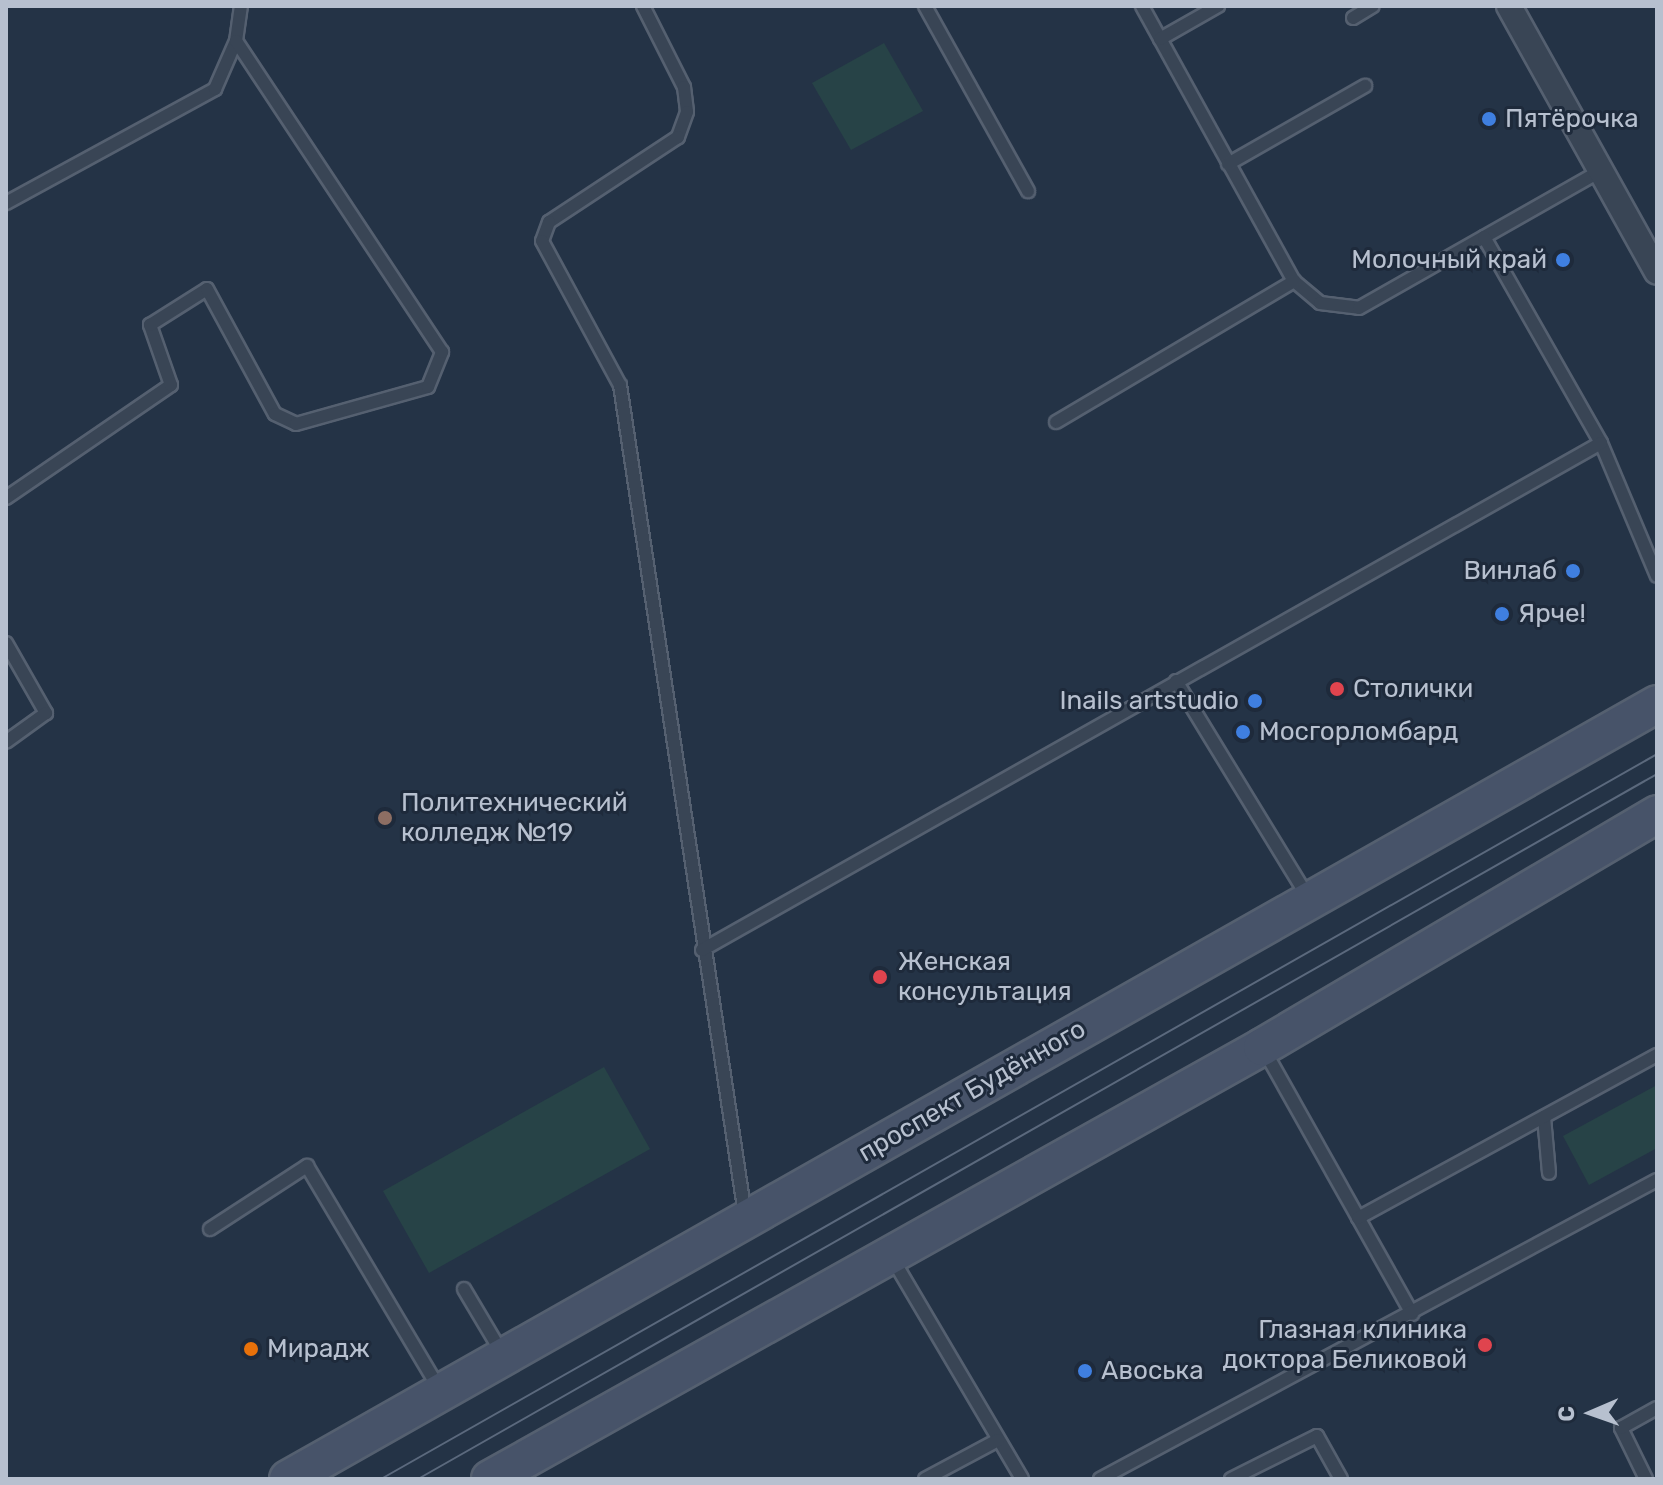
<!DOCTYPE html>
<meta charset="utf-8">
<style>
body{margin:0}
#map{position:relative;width:1663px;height:1485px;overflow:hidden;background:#243346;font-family:Rubik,sans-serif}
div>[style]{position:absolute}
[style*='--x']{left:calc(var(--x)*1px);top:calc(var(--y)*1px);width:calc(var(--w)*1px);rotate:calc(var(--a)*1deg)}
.green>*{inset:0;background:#274347}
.roads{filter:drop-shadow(2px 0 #556070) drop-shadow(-2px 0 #556070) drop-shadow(0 2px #556070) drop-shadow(0 -2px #556070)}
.service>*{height:12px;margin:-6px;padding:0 6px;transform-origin:6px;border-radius:6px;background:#394555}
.minor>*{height:24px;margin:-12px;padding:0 12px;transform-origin:12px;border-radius:12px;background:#394555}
.secondary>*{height:36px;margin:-18px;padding:0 18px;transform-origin:18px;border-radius:18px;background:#475369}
.tram>*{height:2px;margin:-1px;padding:0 1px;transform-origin:1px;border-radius:1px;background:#5b697d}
.dots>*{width:22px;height:22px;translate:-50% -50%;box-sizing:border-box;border:4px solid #1e2a3b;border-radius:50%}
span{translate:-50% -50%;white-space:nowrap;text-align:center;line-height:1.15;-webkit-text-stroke:6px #1e2a3b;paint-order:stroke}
.poi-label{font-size:26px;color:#b7c0cf}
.left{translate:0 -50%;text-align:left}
.right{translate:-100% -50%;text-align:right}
.street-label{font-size:26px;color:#b7c0cf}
.frame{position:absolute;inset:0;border:8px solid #b7c0cf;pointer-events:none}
.north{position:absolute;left:1551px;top:1373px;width:80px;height:80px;-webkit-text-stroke:6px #1e2a3b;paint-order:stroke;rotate:268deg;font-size:22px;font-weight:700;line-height:32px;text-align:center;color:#b7c0cf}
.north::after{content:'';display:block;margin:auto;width:28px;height:36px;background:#b7c0cf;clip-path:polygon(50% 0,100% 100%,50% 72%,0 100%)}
</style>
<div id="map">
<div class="green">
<i style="clip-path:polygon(884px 43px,923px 111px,851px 150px,812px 83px)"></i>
<i style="clip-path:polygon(604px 1067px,650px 1149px,429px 1273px,383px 1191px)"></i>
<i style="clip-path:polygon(1657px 1085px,1657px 1148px,1589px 1185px,1563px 1136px)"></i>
</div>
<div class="roads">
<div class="service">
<i style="--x:643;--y:6;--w:91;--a:63.2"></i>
<i style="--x:684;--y:87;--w:25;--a:83"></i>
<i style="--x:687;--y:112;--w:27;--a:110"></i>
<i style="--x:678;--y:137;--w:154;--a:146.6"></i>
<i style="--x:549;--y:222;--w:20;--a:110"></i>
<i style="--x:542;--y:241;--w:164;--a:61.6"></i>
<i style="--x:620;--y:385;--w:838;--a:81.43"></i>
<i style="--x:925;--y:6;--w:212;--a:60.9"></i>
<i style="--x:1142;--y:6;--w:314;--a:61.1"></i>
<i style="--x:1294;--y:281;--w:34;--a:40"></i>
<i style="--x:1320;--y:303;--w:39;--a:7"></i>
<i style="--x:1359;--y:308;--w:277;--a:-29.6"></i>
<i style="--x:1353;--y:18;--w:23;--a:-31"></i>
<i style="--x:1160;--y:39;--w:67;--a:-29.6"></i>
<i style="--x:1228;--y:164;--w:158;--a:-29.7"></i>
<i style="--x:6;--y:203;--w:238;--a:-28.6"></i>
<i style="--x:215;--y:89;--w:52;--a:-66.4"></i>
<i style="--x:236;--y:41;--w:35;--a:-82"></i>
<i style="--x:1484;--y:237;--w:237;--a:60.4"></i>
<i style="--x:1601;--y:443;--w:144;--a:67.2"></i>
<i style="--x:1056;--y:422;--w:277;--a:-30.6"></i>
<i style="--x:6;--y:498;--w:200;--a:-34.4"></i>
<i style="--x:171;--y:385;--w:64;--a:-109.3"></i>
<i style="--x:150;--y:325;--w:67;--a:-32.3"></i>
<i style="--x:207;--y:289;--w:142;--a:61.5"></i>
<i style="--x:275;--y:414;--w:23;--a:25"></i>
<i style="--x:296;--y:424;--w:137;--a:-15.7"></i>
<i style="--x:428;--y:387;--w:38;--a:-68"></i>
<i style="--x:442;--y:352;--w:373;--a:-123.5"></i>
<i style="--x:6;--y:643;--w:81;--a:60.3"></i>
<i style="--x:46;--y:713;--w:49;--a:144.1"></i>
<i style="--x:1176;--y:681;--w:253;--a:58.6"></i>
<i style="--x:702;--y:950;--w:1032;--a:-29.42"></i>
<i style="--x:1263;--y:1048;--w:305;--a:60.7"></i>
<i style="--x:1544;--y:1117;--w:56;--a:84.9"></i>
<i style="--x:1358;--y:1218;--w:341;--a:-28.6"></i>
<i style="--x:210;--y:1229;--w:116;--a:-33"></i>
<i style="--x:307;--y:1166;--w:261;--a:59.3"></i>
<i style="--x:892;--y:1258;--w:256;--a:59.5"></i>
<i style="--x:464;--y:1289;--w:74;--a:59.3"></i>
<i style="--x:925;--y:1479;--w:83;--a:-28.1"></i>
<i style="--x:1100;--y:1479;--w:632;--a:-28.23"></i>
<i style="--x:1231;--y:1479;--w:96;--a:-26.6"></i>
<i style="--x:1317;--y:1436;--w:49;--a:60.8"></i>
<i style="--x:1646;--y:1479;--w:57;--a:-116.1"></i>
<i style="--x:1621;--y:1428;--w:41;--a:-29.1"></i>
</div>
<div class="minor">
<i style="--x:1509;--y:6;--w:304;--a:60.9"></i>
</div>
<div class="secondary">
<i style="--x:288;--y:1479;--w:1573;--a:-29.51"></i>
<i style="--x:490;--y:1479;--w:885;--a:-29.23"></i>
<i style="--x:1262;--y:1047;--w:459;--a:-30.5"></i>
</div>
</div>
<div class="tram">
<i style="--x:381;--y:1479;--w:1468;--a:-29.6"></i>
<i style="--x:418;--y:1479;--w:1426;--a:-29.64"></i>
</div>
<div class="dots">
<i style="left:1489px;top:119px;background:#3f7fe0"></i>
<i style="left:1563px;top:260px;background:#3f7fe0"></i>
<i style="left:1573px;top:571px;background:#3f7fe0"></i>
<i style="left:1502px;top:614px;background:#3f7fe0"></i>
<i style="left:1337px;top:689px;background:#e0444e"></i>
<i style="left:1255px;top:701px;background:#3f7fe0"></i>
<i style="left:1243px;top:732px;background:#3f7fe0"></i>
<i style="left:385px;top:818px;background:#8d6e63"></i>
<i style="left:880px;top:977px;background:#e0444e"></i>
<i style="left:1485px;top:1345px;background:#e0444e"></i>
<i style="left:251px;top:1349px;background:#e8710a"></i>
<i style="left:1085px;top:1371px;background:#3f7fe0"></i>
</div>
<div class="poi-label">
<span class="left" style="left:1505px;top:119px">Пятёрочка</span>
<span class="right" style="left:1547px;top:260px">Молочный край</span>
<span class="right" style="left:1557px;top:571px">Винлаб</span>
<span class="left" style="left:1518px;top:614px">Ярче!</span>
<span class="left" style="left:1353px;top:689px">Столички</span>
<span class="right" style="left:1239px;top:701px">Inails artstudio</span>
<span class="left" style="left:1259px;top:732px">Мосгорломбард</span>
<span class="left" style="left:401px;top:818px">Политехнический<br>колледж №19</span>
<span class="left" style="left:898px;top:977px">Женская<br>консультация</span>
<span class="right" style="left:1467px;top:1345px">Глазная клиника<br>доктора Беликовой</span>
<span class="left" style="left:267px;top:1349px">Мирадж</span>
<span class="left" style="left:1101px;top:1371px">Авоська</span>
</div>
<div class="street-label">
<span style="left:972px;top:1091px;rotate:-30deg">проспект Будённого</span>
</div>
<div class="frame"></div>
<div class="north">С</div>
</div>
